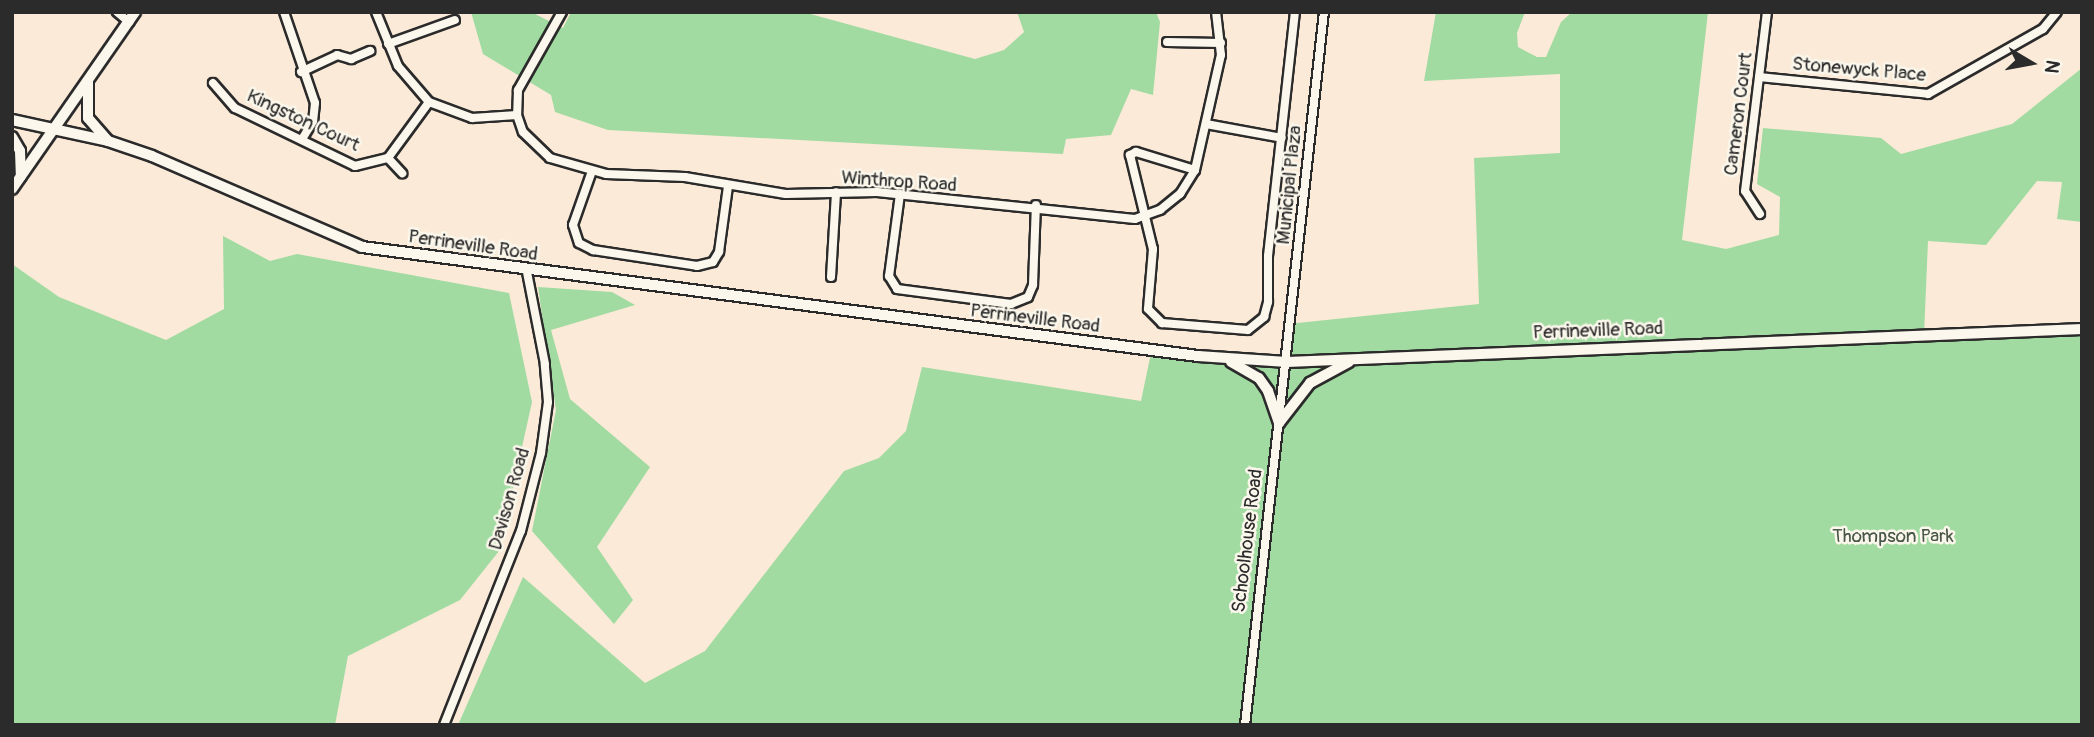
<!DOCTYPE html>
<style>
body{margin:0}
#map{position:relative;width:2094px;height:737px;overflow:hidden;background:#faead7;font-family:Pangolin,sans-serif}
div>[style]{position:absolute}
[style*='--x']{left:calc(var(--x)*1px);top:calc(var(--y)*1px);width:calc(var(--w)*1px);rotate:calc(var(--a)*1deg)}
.green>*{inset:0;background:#a1dba1}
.roads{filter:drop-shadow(2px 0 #2b2b2b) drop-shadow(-2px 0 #2b2b2b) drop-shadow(0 2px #2b2b2b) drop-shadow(0 -2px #2b2b2b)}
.street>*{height:8px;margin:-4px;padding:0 4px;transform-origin:4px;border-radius:4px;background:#fbf7ec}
.secondary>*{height:10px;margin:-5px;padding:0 5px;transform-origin:5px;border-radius:5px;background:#fbf7ec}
span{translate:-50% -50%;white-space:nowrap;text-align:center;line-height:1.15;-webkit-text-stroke:5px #fbf7ec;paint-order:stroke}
.street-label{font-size:19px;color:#2b2b2b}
.park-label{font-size:19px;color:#485748}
.frame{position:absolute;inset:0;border:14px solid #2b2b2b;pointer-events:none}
.north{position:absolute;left:1996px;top:28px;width:70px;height:70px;-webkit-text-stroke:5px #fbf7ec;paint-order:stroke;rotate:100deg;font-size:19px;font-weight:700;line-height:28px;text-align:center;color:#2b2b2b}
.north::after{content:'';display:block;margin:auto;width:24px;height:32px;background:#2b2b2b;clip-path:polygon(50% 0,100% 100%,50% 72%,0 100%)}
</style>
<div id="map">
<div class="green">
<i style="clip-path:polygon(471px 12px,531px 12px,563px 28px,571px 12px,803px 12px,975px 59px,1004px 50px,1024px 32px,1017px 12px,1156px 12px,1160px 22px,1153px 95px,1131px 89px,1111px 135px,1066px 139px,1063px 154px,608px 130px,555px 112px,551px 95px,483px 54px)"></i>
<i style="clip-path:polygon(1436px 12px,1525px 12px,1517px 33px,1518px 47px,1537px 57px,1546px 57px,1561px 22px,1572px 12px,1708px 12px,1682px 240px,1726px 249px,1779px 235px,1780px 197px,1757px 184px,1763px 128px,1881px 138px,1901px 154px,2012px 124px,2082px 68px,2082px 222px,2057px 219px,2062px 182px,2037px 181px,1986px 245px,1928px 241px,1924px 335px,2082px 329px,2082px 725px,458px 725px,523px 577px,645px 683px,705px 651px,844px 471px,879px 458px,906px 431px,922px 367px,1141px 401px,1151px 353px,1283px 362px,1288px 324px,1479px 304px,1474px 158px,1560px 153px,1560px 74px,1424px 81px)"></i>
<i style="clip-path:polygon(223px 236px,270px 261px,297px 254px,509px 293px,532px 402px,499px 551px,460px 600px,348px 656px,335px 725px,12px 725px,12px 264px,59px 297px,166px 340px,224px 309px)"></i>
<i style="clip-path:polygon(538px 287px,612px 292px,635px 305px,551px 330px,570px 399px,650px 467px,597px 547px,633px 600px,614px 624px,532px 531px,556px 410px)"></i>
</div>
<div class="roads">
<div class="street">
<i style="--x:117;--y:12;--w:16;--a:40"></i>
<i style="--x:284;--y:12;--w:96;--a:71.2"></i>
<i style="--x:315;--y:103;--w:18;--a:96"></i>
<i style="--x:313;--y:121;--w:21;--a:121"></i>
<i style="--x:376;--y:12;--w:58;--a:67.8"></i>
<i style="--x:398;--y:66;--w:48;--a:49.3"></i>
<i style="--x:429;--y:102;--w:46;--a:20.4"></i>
<i style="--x:472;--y:118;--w:45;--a:-3.8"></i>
<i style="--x:562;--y:12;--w:90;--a:119.4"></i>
<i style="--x:518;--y:90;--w:25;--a:92"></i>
<i style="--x:517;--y:115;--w:18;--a:71"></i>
<i style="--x:523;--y:132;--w:37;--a:44"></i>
<i style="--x:550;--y:158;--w:58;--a:15.9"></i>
<i style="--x:606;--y:174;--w:79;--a:2.2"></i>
<i style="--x:685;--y:177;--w:102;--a:9.6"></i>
<i style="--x:786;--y:194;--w:91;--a:-1.3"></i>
<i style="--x:877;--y:192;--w:259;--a:6"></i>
<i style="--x:1135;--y:219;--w:27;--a:-20"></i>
<i style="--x:1160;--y:210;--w:26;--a:-39"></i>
<i style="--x:1180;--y:194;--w:28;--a:-58"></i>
<i style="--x:1195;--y:170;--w:118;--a:-77.3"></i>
<i style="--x:1221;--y:55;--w:43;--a:-96.6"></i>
<i style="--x:1167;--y:42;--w:54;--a:1.1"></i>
<i style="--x:388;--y:44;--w:71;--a:-19.7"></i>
<i style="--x:301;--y:72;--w:40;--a:-25"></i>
<i style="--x:337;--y:55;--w:15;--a:16"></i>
<i style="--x:351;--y:59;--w:21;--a:-23"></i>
<i style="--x:1759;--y:77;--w:170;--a:5.7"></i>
<i style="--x:1928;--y:94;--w:132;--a:-29.5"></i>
<i style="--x:2043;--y:29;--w:22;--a:-51"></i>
<i style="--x:213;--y:83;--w:33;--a:49"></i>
<i style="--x:235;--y:108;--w:133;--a:25.8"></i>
<i style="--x:355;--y:166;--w:34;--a:-14"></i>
<i style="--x:388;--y:158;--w:69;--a:-53.8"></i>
<i style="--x:1206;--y:124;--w:77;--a:10.4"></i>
<i style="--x:388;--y:158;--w:21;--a:47"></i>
<i style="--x:1195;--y:170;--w:62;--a:-163"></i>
<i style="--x:1136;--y:152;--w:7;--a:153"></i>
<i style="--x:1130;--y:155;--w:97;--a:76.3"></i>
<i style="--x:1153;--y:249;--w:60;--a:94.8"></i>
<i style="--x:1148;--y:309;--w:20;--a:45"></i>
<i style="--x:1162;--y:323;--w:86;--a:4.7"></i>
<i style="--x:1248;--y:330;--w:21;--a:-39"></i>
<i style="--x:1264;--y:317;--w:16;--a:-75"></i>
<i style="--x:1268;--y:302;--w:46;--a:-90"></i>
<i style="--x:1268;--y:256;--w:245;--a:-83.7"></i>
<i style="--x:592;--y:171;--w:57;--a:109.4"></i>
<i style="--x:573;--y:225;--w:19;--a:72"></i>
<i style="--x:579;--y:243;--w:16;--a:27"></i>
<i style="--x:593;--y:250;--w:105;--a:8.7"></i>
<i style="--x:697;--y:266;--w:16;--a:-14"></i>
<i style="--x:713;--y:262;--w:12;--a:-59"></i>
<i style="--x:719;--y:252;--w:67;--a:-82.2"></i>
<i style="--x:900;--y:194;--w:83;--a:97.6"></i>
<i style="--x:889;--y:276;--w:15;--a:58"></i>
<i style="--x:897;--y:289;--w:115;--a:7.5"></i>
<i style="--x:1011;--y:304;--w:18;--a:-22"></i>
<i style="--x:1028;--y:297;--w:13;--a:-67"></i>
<i style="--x:1033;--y:285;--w:80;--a:-87.9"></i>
<i style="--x:1760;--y:214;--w:27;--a:-123"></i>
<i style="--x:1745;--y:191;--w:180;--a:-83"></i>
<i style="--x:831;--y:277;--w:85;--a:-86.6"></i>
<i style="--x:444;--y:725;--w:209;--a:-68.4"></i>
<i style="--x:521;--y:531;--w:81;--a:-75.6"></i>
<i style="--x:541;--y:453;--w:51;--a:-82.2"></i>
<i style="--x:548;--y:402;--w:38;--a:-95"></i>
<i style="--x:545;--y:364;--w:94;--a:-101.1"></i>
<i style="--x:1245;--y:725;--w:717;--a:-83.68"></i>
</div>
<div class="secondary">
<i style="--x:88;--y:82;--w:36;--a:90"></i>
<i style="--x:88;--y:118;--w:30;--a:49"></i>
<i style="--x:12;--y:120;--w:98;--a:12.3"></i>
<i style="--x:108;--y:141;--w:46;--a:18.8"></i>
<i style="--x:152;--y:156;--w:229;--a:23.4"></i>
<i style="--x:362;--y:247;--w:843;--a:7.43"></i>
<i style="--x:1198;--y:356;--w:89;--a:3.9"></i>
<i style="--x:1287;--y:362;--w:796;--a:-2.38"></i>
<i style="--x:12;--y:137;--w:16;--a:60"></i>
<i style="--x:20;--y:151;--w:25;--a:88"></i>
<i style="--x:12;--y:189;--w:216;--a:-55.2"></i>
<i style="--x:1231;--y:362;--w:32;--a:30"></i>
<i style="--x:1259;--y:378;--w:16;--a:55"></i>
<i style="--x:1268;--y:391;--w:34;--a:71"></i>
<i style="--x:1279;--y:423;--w:51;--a:-52.2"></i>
<i style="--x:1310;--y:383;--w:44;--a:-28.3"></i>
</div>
</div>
<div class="street-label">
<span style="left:1859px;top:70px;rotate:5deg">Stonewyck Place</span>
<span style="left:1739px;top:114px;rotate:-83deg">Cameron Court</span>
<span style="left:303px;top:121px;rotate:25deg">Kingston Court</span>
<span style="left:899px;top:182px;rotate:4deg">Winthrop Road</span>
<span style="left:1290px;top:185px;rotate:-84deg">Municipal Plaza</span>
<span style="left:473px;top:246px;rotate:8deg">Perrineville Road</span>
<span style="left:1035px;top:319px;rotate:7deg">Perrineville Road</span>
<span style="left:1598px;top:331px;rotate:-2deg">Perrineville Road</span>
<span style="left:510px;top:499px;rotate:-74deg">Davison Road</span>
<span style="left:1248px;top:541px;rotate:-83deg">Schoolhouse Road</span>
</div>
<div class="park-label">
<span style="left:1893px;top:537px">Thompson Park</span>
</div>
<div class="frame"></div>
<div class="north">N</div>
</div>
